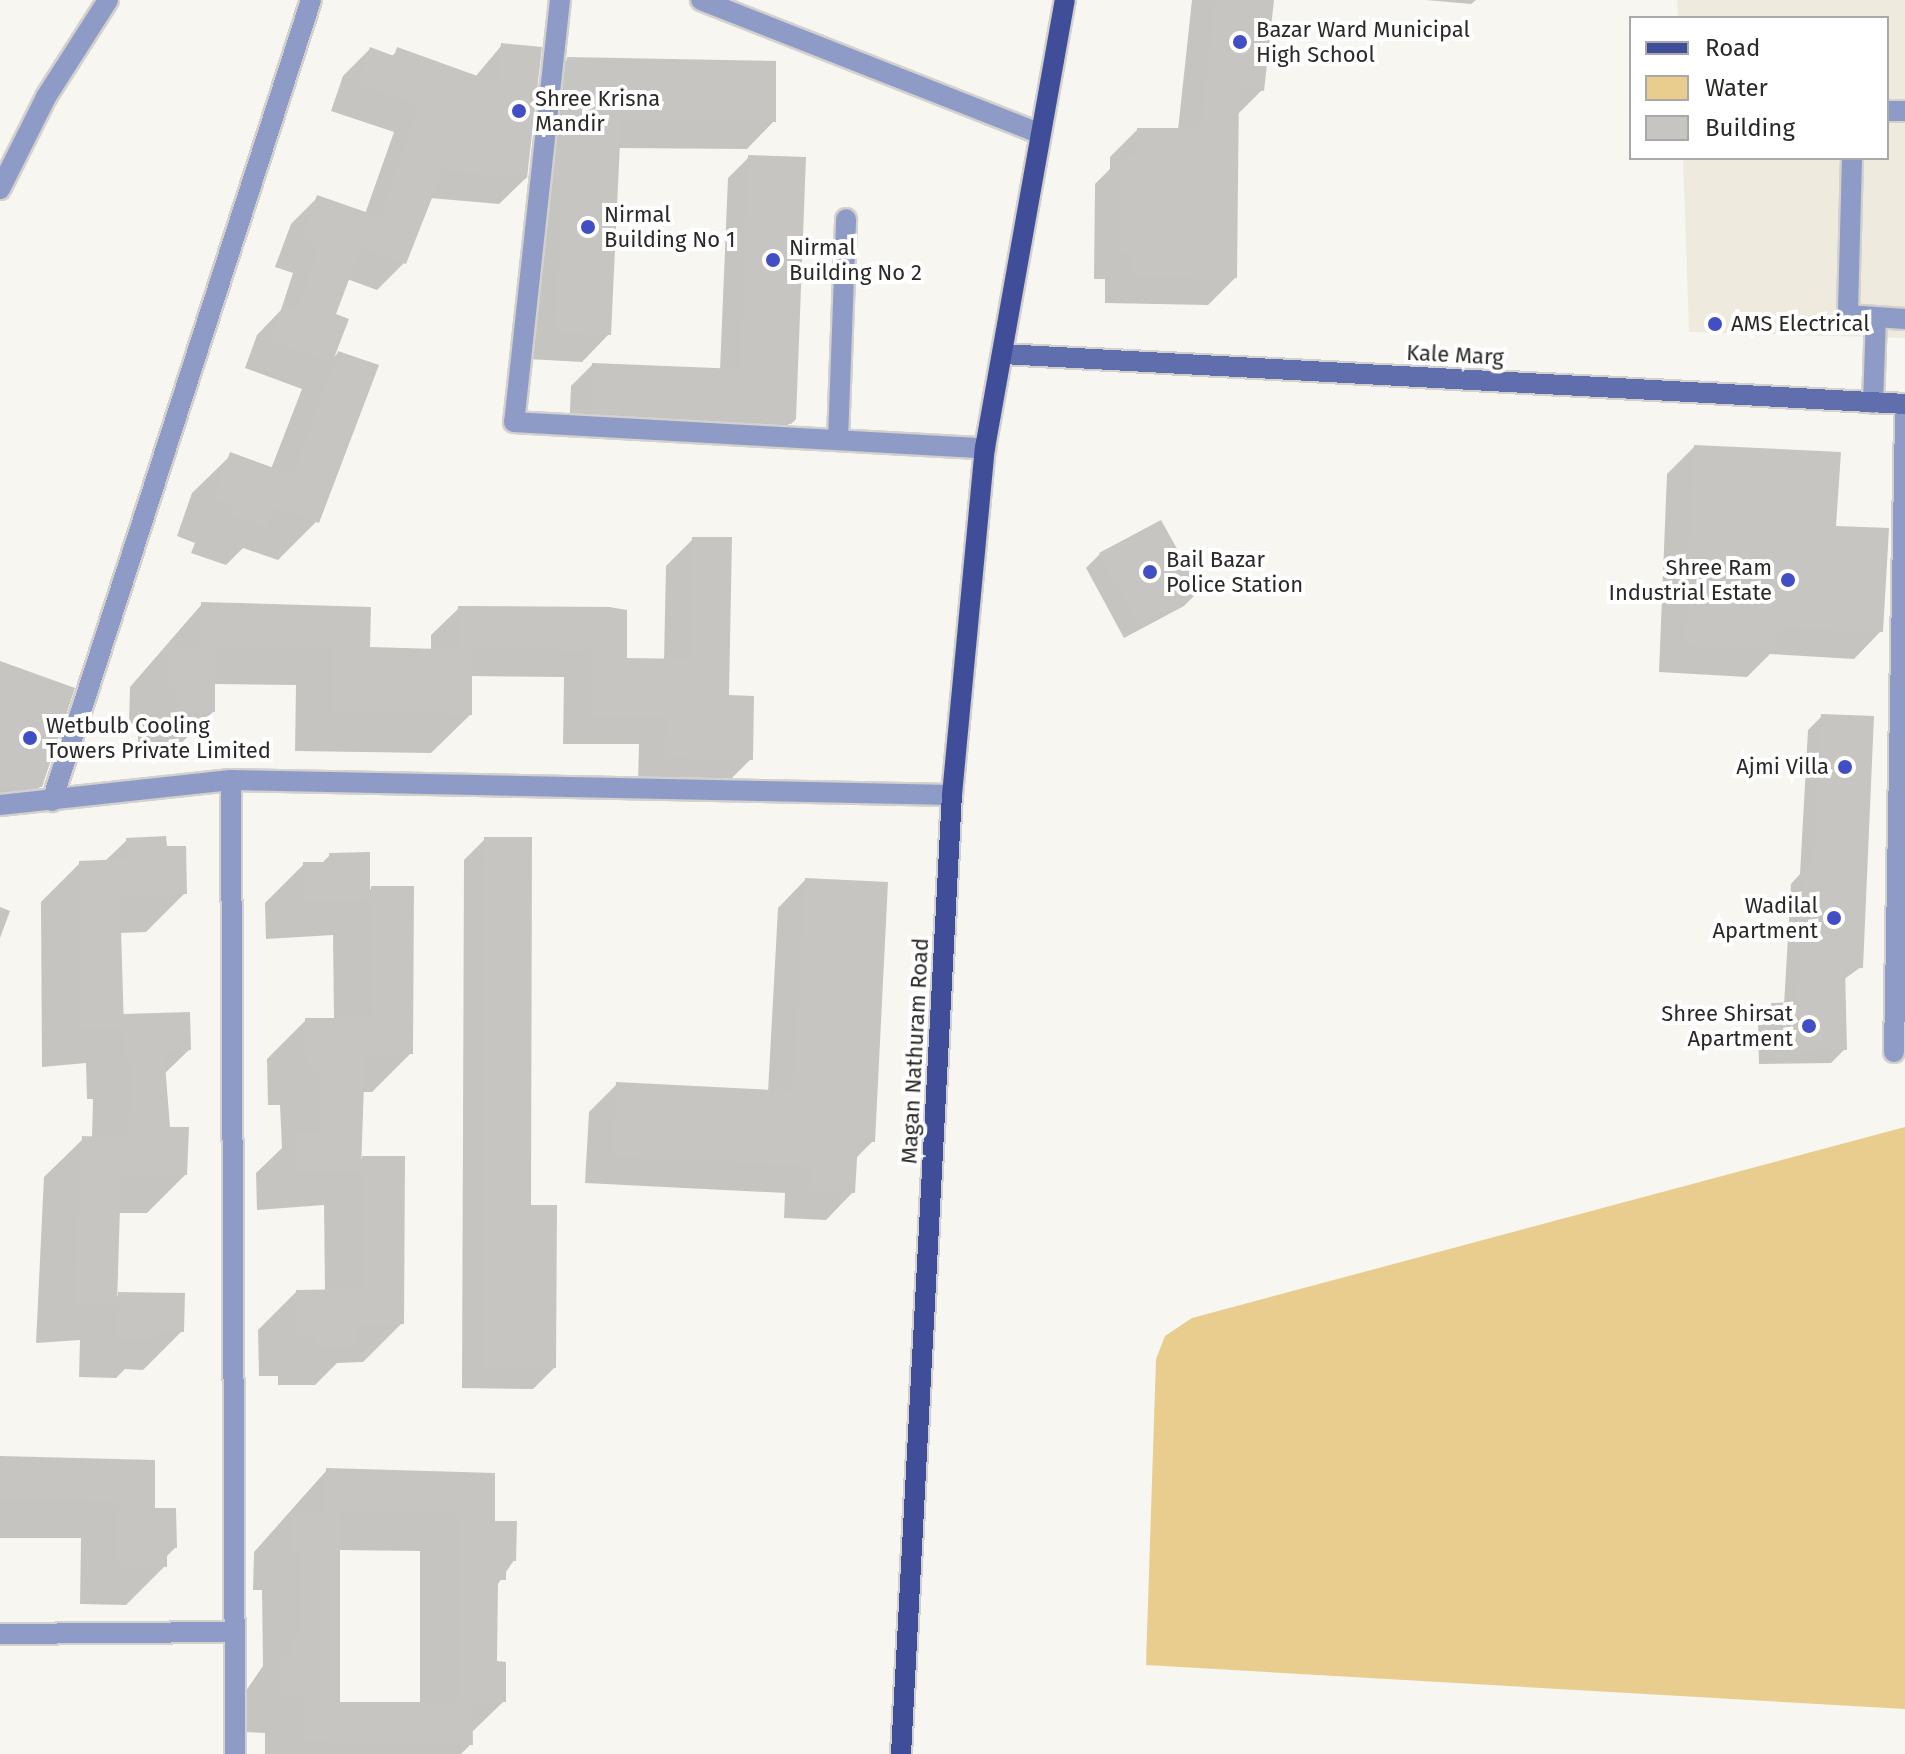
<!DOCTYPE html>
<style>
body{margin:0}
#map{position:relative;width:1905px;height:1754px;overflow:hidden;background:#f8f6f1;font-family:"Fira Sans",sans-serif}
div>[style]{position:absolute}
[style*='--x']{left:calc(var(--x)*1px);top:calc(var(--y)*1px);width:calc(var(--w)*1px);rotate:calc(var(--a)*1deg)}
.built>*{inset:0;background:#efeade}
.water>*{inset:0;background:#e9cd8e}
.shadow>*{inset:0;background:#0003}
.building>*{inset:0;background:#c7c5c1}
.roads{filter:drop-shadow(2px 0 #d3d1cd) drop-shadow(-2px 0 #d3d1cd) drop-shadow(0 2px #d3d1cd) drop-shadow(0 -2px #d3d1cd)}
.street>*{height:20px;margin:-10px;padding:0 10px;transform-origin:10px;border-radius:10px;background:#8f9bc7}
.secondary>*{height:20px;margin:-10px;padding:0 10px;transform-origin:10px;border-radius:10px;background:#606ead}
.primary>*{height:20px;margin:-10px;padding:0 10px;transform-origin:10px;border-radius:10px;background:#404e9a}
.dots>*{width:22px;height:22px;translate:-50% -50%;box-sizing:border-box;border:4px solid #fff;border-radius:50%}
span{translate:-50% -50%;white-space:nowrap;text-align:center;line-height:1.15;-webkit-text-stroke:8px #fff;paint-order:stroke}
.poi-label{font-size:22px;color:#2a2927}
.left{translate:0 -50%;text-align:left}
.right{translate:-100% -50%;text-align:right}
.street-label{font-size:22px;color:#2a2927}
.legend{position:absolute;left:1629px;top:16px;width:260px;height:144px;box-sizing:border-box;background:#fff;border:2px solid #aaa9a9;margin:0;padding:10px 14px;list-style:none;font-size:24px;color:#2a2927}
.legend li{display:flex;align-items:center;gap:16px;height:40px}
.legend b{width:40px;border:2px solid #aaa9a9}
</style>
<div id="map">
<div class="built">
<i style="clip-path:polygon(1677px 0,1905px 0,1905px 338px,1689px 332px,1683px 158px,1887px 158px,1887px 18px,1678px 18px)"></i>
</div>
<div class="water">
<i style="clip-path:polygon(1905px 1127px,1905px 1709px,1146px 1665px,1156px 1359px,1165px 1336px,1192px 1318px)"></i>
</div>
<div class="shadow">
<i style="clip-path:polygon(1192px 0,1272px 0,1262px 90px,1237px 115px,1235px 278px,1208px 305px,1105px 303px,1105px 279px,1094px 279px,1095px 184px,1110px 169px,1110px 157px,1137px 130px,1178px 130px)"></i>
<i style="clip-path:polygon(1426px 0,1476px 0,1471px 4px)"></i>
<i style="clip-path:polygon(502px 45px,526px 178px,499px 204px,430px 198px,404px 263px,377px 290px,347px 279px,333px 316px,332px 359px,338px 353px,317px 521px,278px 560px,243px 548px,226px 565px,191px 553px,195px 543px,177px 536px,192px 493px,231px 455px,271px 469px,302px 389px,245px 368px,257px 335px,281px 310px,293px 273px,275px 267px,291px 224px,318px 197px,365px 214px,394px 132px,331px 111px,343px 76px,370px 49px,391px 57px,398px 50px,475px 77px)"></i>
<i style="clip-path:polygon(568px 59px,774px 121px,747px 149px,618px 148px,609px 334px,582px 362px,528px 359px,535px 209px,527px 208px,540px 86px)"></i>
<i style="clip-path:polygon(749px 157px,794px 419px,768px 444px,569px 433px,571px 386px,592px 365px,720px 370px,728px 178px)"></i>
<i style="clip-path:polygon(1694px 447px,1834px 528px,1881px 631px,1854px 659px,1770px 654px,1747px 677px,1659px 672px,1667px 474px)"></i>
<i style="clip-path:polygon(693px 539px,727px 697px,751px 759px,723px 787px,638px 784px,639px 744px,563px 744px,564px 677px,470px 676px,470px 715px,431px 753px,295px 751px,296px 685px,213px 684px,213px 712px,174px 750px,138px 750px,138px 724px,129px 724px,130px 687px,202px 604px,369px 609px,368px 649px,431px 651px,431px 635px,459px 608px,625px 660px,664px 661px,666px 566px)"></i>
<i style="clip-path:polygon(1100px 554px,1198px 592px,1184px 606px,1124px 638px,1086px 568px)"></i>
<i style="clip-path:polygon(0 664px,41px 786px,13px 814px,0 816px)"></i>
<i style="clip-path:polygon(1822px 716px,1861px 967px,1843px 980px,1845px 1049px,1831px 1063px,1759px 1064px,1758px 1019px,1772px 1005px,1784px 1005px,1791px 884px,1800px 874px,1808px 730px)"></i>
<i style="clip-path:polygon(485px 839px,529px 1207px,554px 1368px,533px 1389px,462px 1388px,464px 860px)"></i>
<i style="clip-path:polygon(127px 840px,165px 848px,185px 893px,146px 932px,119px 933px,121px 1016px,189px 1050px,164px 1074px,168px 1129px,185px 1175px,147px 1213px,118px 1213px,116px 1297px,119px 1294px,182px 1331px,143px 1370px,125px 1369px,116px 1378px,79px 1377px,80px 1340px,36px 1343px,44px 1177px,83px 1139px,92px 1139px,93px 1099px,87px 1099px,86px 1063px,42px 1067px,41px 902px,80px 863px,104px 862px)"></i>
<i style="clip-path:polygon(330px 855px,368px 892px,372px 888px,411px 1053px,372px 1092px,359px 1092px,359px 1162px,362px 1158px,402px 1323px,363px 1362px,337px 1363px,315px 1385px,278px 1385px,278px 1376px,259px 1376px,258px 1330px,297px 1291px,325px 1291px,324px 1205px,257px 1210px,256px 1173px,282px 1148px,280px 1105px,268px 1105px,267px 1059px,306px 1020px,334px 1020px,333px 935px,266px 939px,265px 903px,304px 864px,321px 864px)"></i>
<i style="clip-path:polygon(805px 880px,873px 1141px,855px 1159px,853px 1192px,826px 1220px,784px 1218px,785px 1193px,585px 1183px,589px 1112px,617px 1084px,768px 1092px,778px 908px)"></i>
<i style="clip-path:polygon(0 907px,10px 911px,0 938px)"></i>
<i style="clip-path:polygon(0 1458px,153px 1510px,175px 1548px,165px 1558px,165px 1566px,126px 1605px,80px 1604px,81px 1538px,0 1538px)"></i>
<i style="clip-path:polygon(evenodd,326px 1471px,493px 1522px,514px 1560px,496px 1587px,495px 1663px,504px 1701px,470px 1734px,471px 1744px,461px 1754px,265px 1754px,265px 1733px,243px 1732px,243px 1695px,263px 1666px,262px 1590px,253px 1590px,254px 1552px,326px 1471px,338px 1550px,420px 1551px,420px 1704px,338px 1704px,338px 1550px)"></i>
</div>
<div class="building">
<i style="clip-path:polygon(1215px 0,1274px 0,1264px 91px,1239px 88px,1237px 278px,1131px 277px,1132px 253px,1120px 252px,1122px 155px,1136px 155px,1137px 128px,1201px 128px)"></i>
<i style="clip-path:polygon(501px 43px,542px 47px,527px 178px,443px 170px,406px 264px,361px 248px,336px 314px,349px 319px,332px 363px,270px 341px,283px 305px,298px 310px,319px 246px,301px 240px,317px 195px,380px 217px,419px 105px,357px 84px,370px 47px,394px 56px,397px 47px,497px 83px)"></i>
<i style="clip-path:polygon(567px 57px,776px 61px,776px 122px,621px 121px,611px 335px,555px 332px,562px 182px,553px 181px)"></i>
<i style="clip-path:polygon(748px 155px,806px 157px,796px 419px,791px 424px,590px 413px,592px 363px,740px 369px)"></i>
<i style="clip-path:polygon(338px 351px,379px 365px,319px 523px,274px 507px,267px 527px,229px 514px,232px 505px,214px 498px,230px 452px,293px 475px)"></i>
<i style="clip-path:polygon(1694px 445px,1841px 452px,1836px 526px,1889px 528px,1883px 632px,1778px 627px,1776px 650px,1685px 645px)"></i>
<i style="clip-path:polygon(1161px 520px,1201px 592px,1139px 625px,1099px 553px)"></i>
<i style="clip-path:polygon(692px 537px,732px 537px,729px 695px,754px 696px,753px 760px,665px 757px,666px 717px,590px 717px,591px 651px,458px 649px,458px 606px,609px 607px,627px 610px,627px 658px,690px 659px)"></i>
<i style="clip-path:polygon(201px 602px,371px 607px,370px 647px,472px 650px,472px 715px,333px 713px,333px 647px,215px 646px,215px 712px,176px 712px,176px 686px,167px 686px,168px 646px,201px 646px)"></i>
<i style="clip-path:polygon(0 661px,75px 688px,42px 787px,0 787px)"></i>
<i style="clip-path:polygon(1821px 714px,1874px 716px,1863px 968px,1845px 967px,1847px 1050px,1772px 1051px,1771px 1003px,1797px 1002px,1804px 868px,1813px 868px)"></i>
<i style="clip-path:polygon(166px 836px,167px 846px,186px 846px,187px 894px,120px 896px,124px 1028px,80px 1029px,79px 861px,127px 859px,126px 838px)"></i>
<i style="clip-path:polygon(484px 837px,532px 837px,531px 1205px,557px 1205px,556px 1368px,482px 1368px)"></i>
<i style="clip-path:polygon(370px 852px,370px 900px,304px 901px,303px 862px,330px 862px,329px 853px)"></i>
<i style="clip-path:polygon(805px 878px,888px 882px,875px 1142px,858px 1141px,855px 1193px,810px 1191px,811px 1166px,612px 1156px,616px 1082px,793px 1091px)"></i>
<i style="clip-path:polygon(371px 886px,414px 886px,413px 1054px,365px 1054px,361px 1171px,295px 1172px,294px 1133px,321px 1132px,318px 1067px,306px 1067px,305px 1018px,372px 1018px)"></i>
<i style="clip-path:polygon(190px 1012px,191px 1050px,164px 1051px,170px 1127px,189px 1127px,187px 1175px,121px 1174px,117px 1305px,74px 1305px,82px 1136px,129px 1138px,131px 1061px,125px 1061px,123px 1014px)"></i>
<i style="clip-path:polygon(362px 1156px,405px 1156px,404px 1324px,356px 1325px,356px 1347px,316px 1347px,316px 1338px,297px 1338px,296px 1290px,363px 1289px)"></i>
<i style="clip-path:polygon(118px 1292px,185px 1293px,184px 1332px,157px 1331px,157px 1340px,117px 1339px)"></i>
<i style="clip-path:polygon(0 1456px,155px 1460px,155px 1508px,176px 1508px,177px 1548px,167px 1548px,167px 1567px,117px 1566px,118px 1500px,0 1499px)"></i>
<i style="clip-path:polygon(326px 1468px,495px 1473px,495px 1521px,517px 1521px,516px 1561px,506px 1561px,506px 1580px,498px 1580px,497px 1661px,506px 1662px,506px 1702px,458px 1702px,458px 1513px,325px 1512px)"></i>
<i style="clip-path:polygon(292px 1512px,340px 1513px,340px 1702px,472px 1702px,473px 1745px,303px 1741px,303px 1695px,281px 1694px,281px 1654px,291px 1655px,291px 1635px,301px 1635px,300px 1552px,291px 1552px)"></i>
</div>
<div class="roads">
<div class="street">
<i style="--x:560;--y:0;--w:424;--a:96.2"></i>
<i style="--x:514;--y:422;--w:472;--a:3.2"></i>
<i style="--x:701;--y:0;--w:363;--a:21.5"></i>
<i style="--x:1887;--y:111;--w:18;--a:0"></i>
<i style="--x:1852;--y:158;--w:157;--a:91.5"></i>
<i style="--x:1848;--y:315;--w:57;--a:4"></i>
<i style="--x:0;--y:189;--w:103;--a:-63.4"></i>
<i style="--x:46;--y:97;--w:115;--a:-57.4"></i>
<i style="--x:1873;--y:403;--w:84;--a:-88"></i>
<i style="--x:838;--y:440;--w:221;--a:-87.9"></i>
<i style="--x:231;--y:780;--w:974;--a:89.76"></i>
<i style="--x:52;--y:801;--w:842;--a:-72.08"></i>
<i style="--x:0;--y:805;--w:232;--a:-6.2"></i>
<i style="--x:231;--y:780;--w:721;--a:1.19"></i>
<i style="--x:1894;--y:1052;--w:637;--a:-89.01"></i>
<i style="--x:0;--y:1634;--w:231;--a:-0.5"></i>
</div>
<div class="secondary">
<i style="--x:1003;--y:354;--w:903;--a:3.17"></i>
</div>
<div class="primary">
<i style="--x:901;--y:1754;--w:960;--a:-86.96"></i>
<i style="--x:952;--y:795;--w:349;--a:-84.6"></i>
<i style="--x:985;--y:448;--w:455;--a:-79.9"></i>
</div>
</div>
<div class="dots">
<i style="left:1240px;top:42px;background:#424fc4"></i>
<i style="left:519px;top:111px;background:#424fc4"></i>
<i style="left:588px;top:227px;background:#424fc4"></i>
<i style="left:773px;top:260px;background:#424fc4"></i>
<i style="left:1715px;top:324px;background:#424fc4"></i>
<i style="left:1150px;top:572px;background:#424fc4"></i>
<i style="left:1788px;top:580px;background:#424fc4"></i>
<i style="left:30px;top:738px;background:#424fc4"></i>
<i style="left:1845px;top:767px;background:#424fc4"></i>
<i style="left:1834px;top:918px;background:#424fc4"></i>
<i style="left:1809px;top:1026px;background:#424fc4"></i>
</div>
<div class="poi-label">
<span class="left" style="left:1256px;top:42px">Bazar Ward Municipal<br>High School</span>
<span class="left" style="left:535px;top:111px">Shree Krisna<br>Mandir</span>
<span class="left" style="left:604px;top:227px">Nirmal<br>Building No 1</span>
<span class="left" style="left:789px;top:260px">Nirmal<br>Building No 2</span>
<span class="left" style="left:1731px;top:324px">AMS Electrical</span>
<span class="left" style="left:1166px;top:572px">Bail Bazar<br>Police Station</span>
<span class="right" style="left:1772px;top:580px">Shree Ram<br>Industrial Estate</span>
<span class="left" style="left:46px;top:738px">Wetbulb Cooling<br>Towers Private Limited</span>
<span class="right" style="left:1829px;top:767px">Ajmi Villa</span>
<span class="right" style="left:1818px;top:918px">Wadilal<br>Apartment</span>
<span class="right" style="left:1793px;top:1026px">Shree Shirsat<br>Apartment</span>
</div>
<div class="street-label">
<span style="left:1455px;top:355px;rotate:3deg">Kale Marg</span>
<span style="left:915px;top:1051px;rotate:-87deg">Magan Nathuram Road</span>
</div>
<ul class="legend">
<li><b style="height:10px;background:#404e9a"></b>Road</li>
<li><b style="height:22px;background:#e9cd8e"></b>Water</li>
<li><b style="height:22px;background:#c7c5c1"></b>Building</li>
</ul>
</div>
